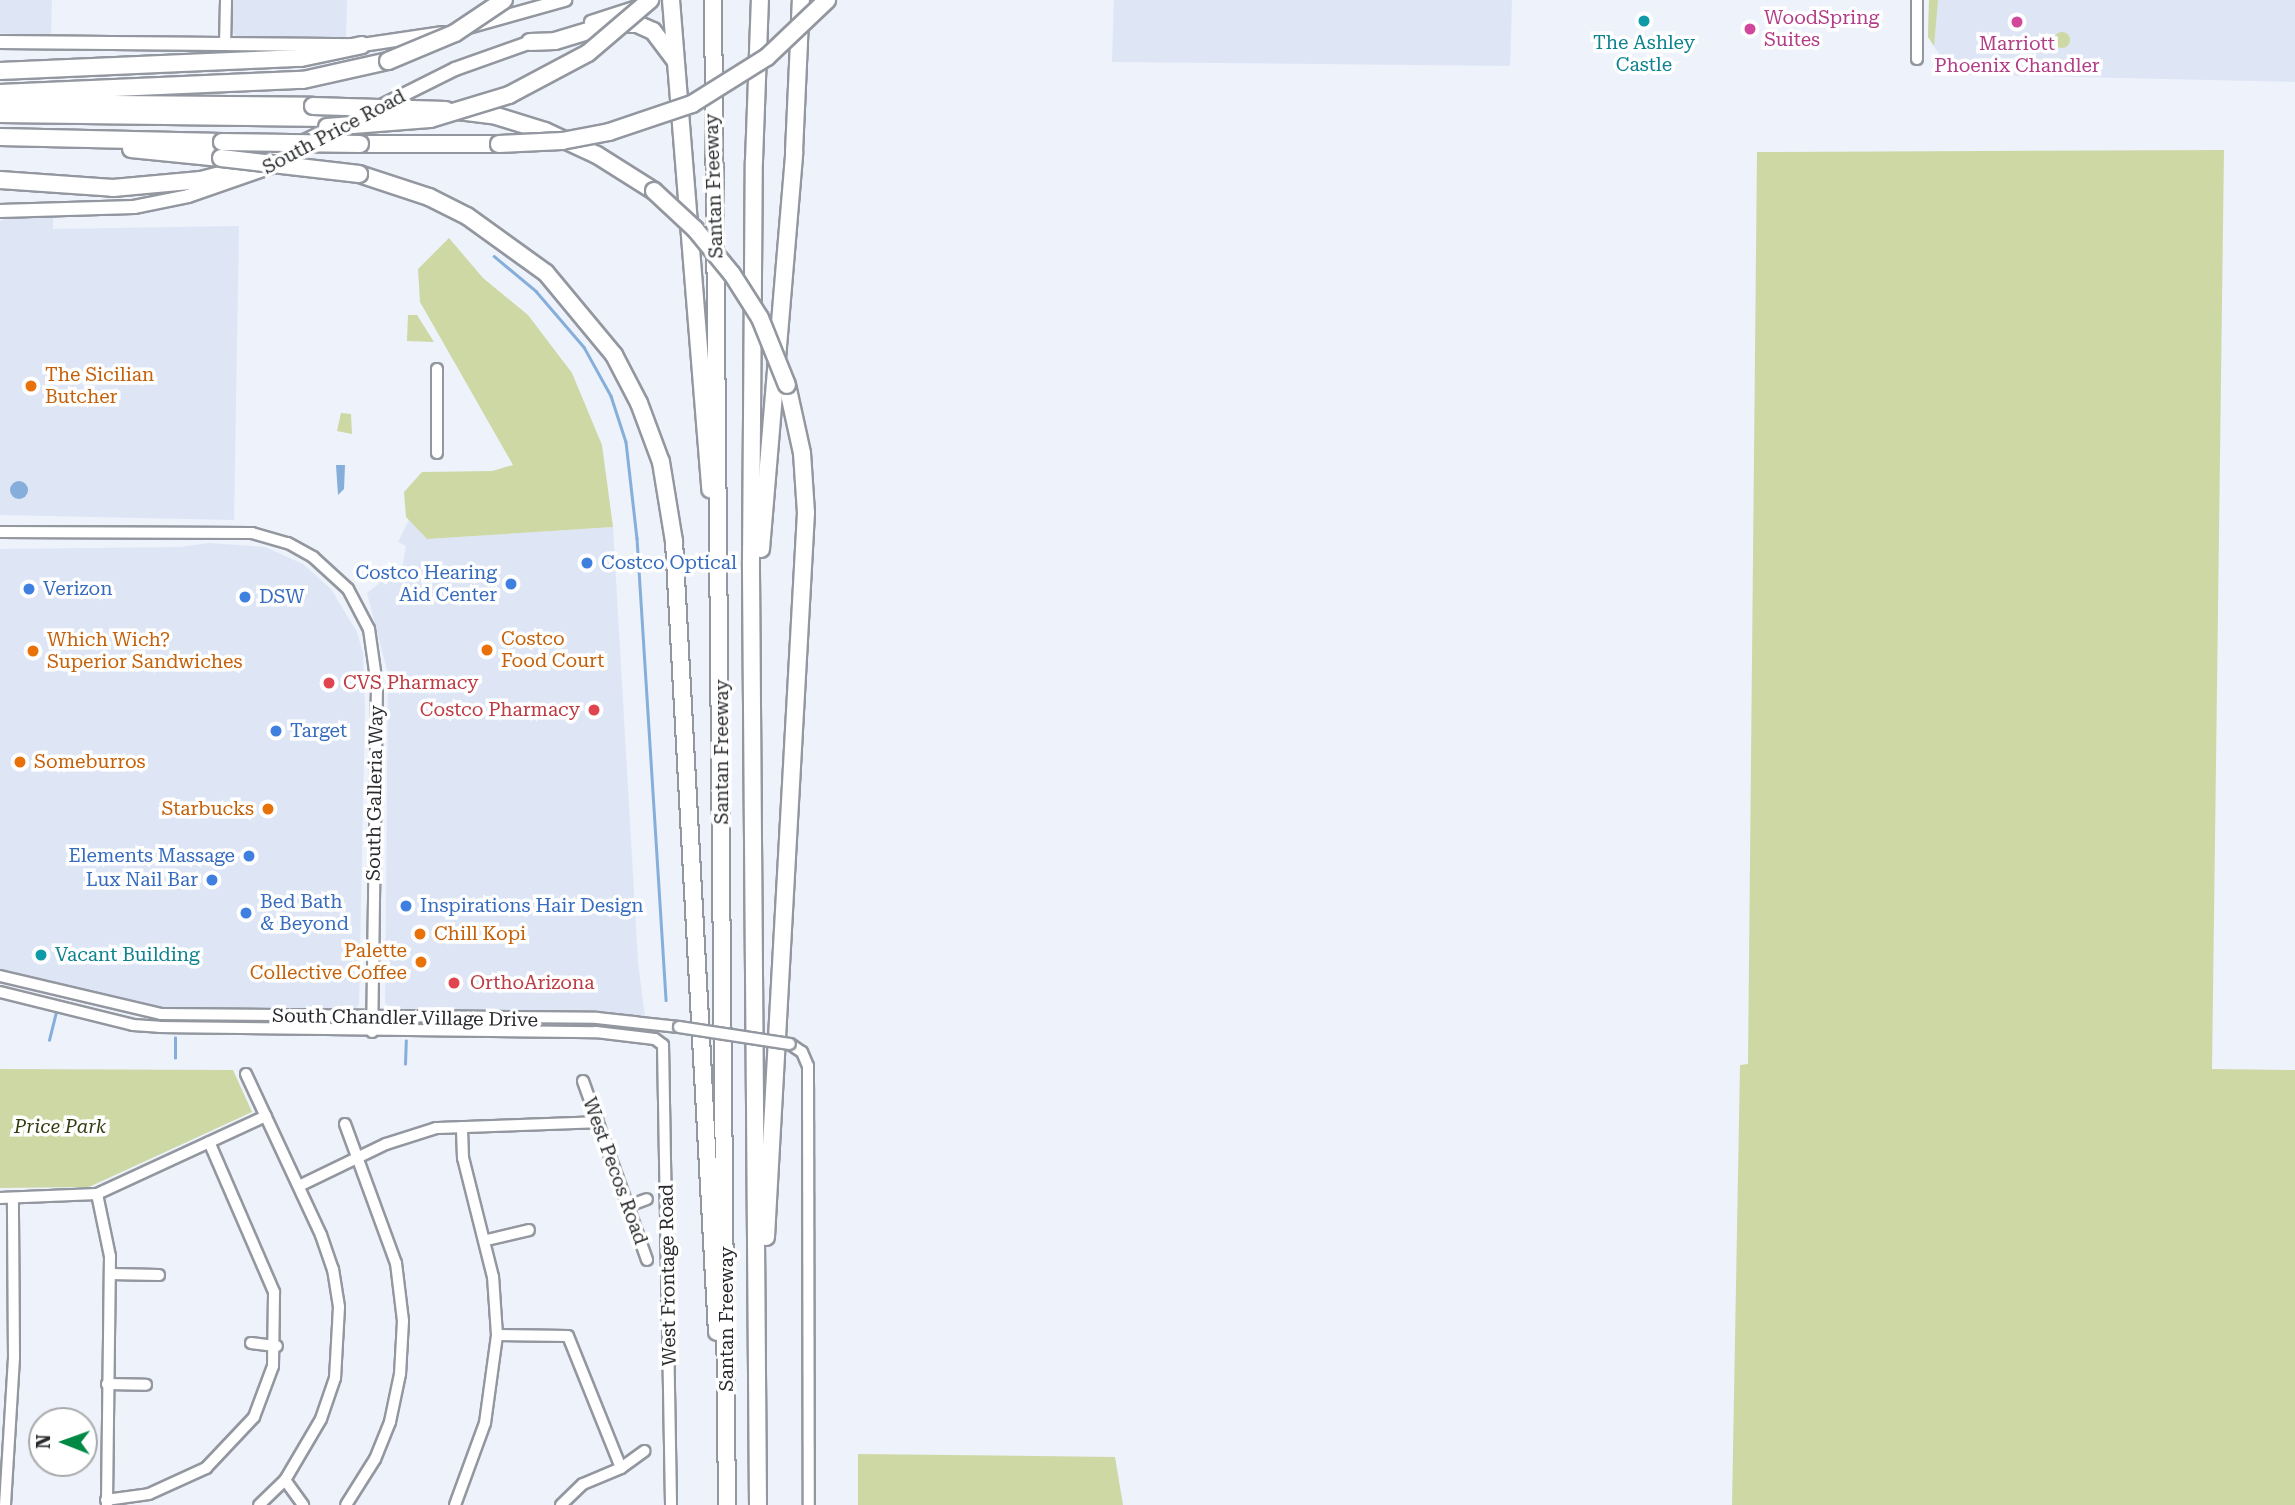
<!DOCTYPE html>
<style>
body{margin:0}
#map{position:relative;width:2295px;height:1505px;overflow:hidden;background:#edf2fb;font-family:"Roboto Serif",serif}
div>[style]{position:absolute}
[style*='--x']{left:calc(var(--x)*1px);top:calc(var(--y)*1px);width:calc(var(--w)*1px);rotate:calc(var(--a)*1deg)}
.built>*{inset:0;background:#dee6f6}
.green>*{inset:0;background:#cdd8a5}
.round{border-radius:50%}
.water>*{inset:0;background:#86aedb}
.stream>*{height:2.5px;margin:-1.25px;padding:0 1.25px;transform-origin:1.25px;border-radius:1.25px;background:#86aedb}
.roads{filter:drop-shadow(2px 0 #93979f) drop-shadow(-2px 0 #93979f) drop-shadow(0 2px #93979f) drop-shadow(0 -2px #93979f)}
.minor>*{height:10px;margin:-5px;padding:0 5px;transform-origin:5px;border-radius:5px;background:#fff}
.major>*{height:12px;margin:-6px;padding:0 6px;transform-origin:6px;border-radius:6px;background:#fff}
.highway>*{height:16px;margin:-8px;padding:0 8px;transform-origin:8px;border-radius:8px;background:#fff}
.bridges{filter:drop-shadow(2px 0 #93979f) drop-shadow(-2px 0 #93979f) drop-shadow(0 2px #93979f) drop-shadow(0 -2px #93979f)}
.minor-bridge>*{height:10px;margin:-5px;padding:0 5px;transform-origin:5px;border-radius:5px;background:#fff}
.highway-bridge>*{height:16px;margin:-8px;padding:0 8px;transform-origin:8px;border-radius:8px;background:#fff}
.dots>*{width:19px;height:19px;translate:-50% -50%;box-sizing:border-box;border:4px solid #fff;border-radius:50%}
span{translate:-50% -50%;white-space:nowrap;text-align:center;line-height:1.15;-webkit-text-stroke:7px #fff;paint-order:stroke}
.hotel-label{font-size:19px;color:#b23c85}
.left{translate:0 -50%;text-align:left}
.culture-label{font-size:19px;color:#0d838f}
.street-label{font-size:19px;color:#282a2d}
.food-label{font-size:19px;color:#c56008}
.right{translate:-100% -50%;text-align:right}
.shop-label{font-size:19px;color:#366cbe}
.health-label{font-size:19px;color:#be3a42}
.park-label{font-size:19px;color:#353c10;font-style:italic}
.north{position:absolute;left:28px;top:1407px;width:70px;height:70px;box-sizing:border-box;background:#fff;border:2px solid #a9aaab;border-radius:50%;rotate:271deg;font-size:19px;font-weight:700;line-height:28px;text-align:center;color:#282a2d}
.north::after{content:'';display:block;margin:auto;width:24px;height:32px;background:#008845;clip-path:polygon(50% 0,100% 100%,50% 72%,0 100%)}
</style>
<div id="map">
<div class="built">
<i style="clip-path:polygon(0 0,52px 0,51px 36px,0 33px)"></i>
<i style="clip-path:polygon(233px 0,347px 0,346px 37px,239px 39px,233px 33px)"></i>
<i style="clip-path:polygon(1114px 0,1512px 0,1510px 66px,1112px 62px)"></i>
<i style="clip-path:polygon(1929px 0,2295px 0,2295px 82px,1938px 74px,1939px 54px,1928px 37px)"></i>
<i style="clip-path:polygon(12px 216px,53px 216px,53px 229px,239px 226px,234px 520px,0 515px,0 221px)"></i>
<i style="clip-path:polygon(409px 520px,427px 539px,613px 527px,638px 962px,645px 1017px,392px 1009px,385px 1003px,388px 674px,367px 593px,403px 564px,406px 546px,398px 542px)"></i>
<i style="clip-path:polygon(209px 543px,265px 547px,303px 564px,331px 589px,357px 632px,363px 654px,365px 710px,359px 1003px,355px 1011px,152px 1009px,0 970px,0 549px,180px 547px)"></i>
</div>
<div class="green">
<i style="clip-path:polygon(1929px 0,1938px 0,1934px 46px,1928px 37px)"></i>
<i class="round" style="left:2054px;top:32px;width:16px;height:16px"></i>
<i style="clip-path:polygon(2224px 150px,2212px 1069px,2295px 1070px,2295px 1505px,1732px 1505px,1740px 1065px,1748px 1064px,1757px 152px)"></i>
<i style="clip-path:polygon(449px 238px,483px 278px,528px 315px,572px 373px,602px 445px,613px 527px,427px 539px,406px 517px,404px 492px,422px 472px,492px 471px,513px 465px,420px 302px,418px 269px)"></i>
<i style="clip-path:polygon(408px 315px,417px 315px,434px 342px,407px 341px)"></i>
<i style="clip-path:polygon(341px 413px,351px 414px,352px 434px,337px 431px)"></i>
<i style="clip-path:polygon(0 1069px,233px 1070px,252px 1112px,89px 1187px,0 1188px)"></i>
<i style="clip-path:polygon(858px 1454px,1115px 1457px,1123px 1505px,858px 1505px)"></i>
</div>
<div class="water">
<i style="clip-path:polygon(336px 465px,345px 465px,344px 489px,338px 495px)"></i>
<i class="round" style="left:10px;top:481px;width:18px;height:18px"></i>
</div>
<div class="stream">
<i style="--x:494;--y:256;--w:55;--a:39.8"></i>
<i style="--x:536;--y:291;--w:74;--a:49.4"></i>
<i style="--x:584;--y:347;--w:56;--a:61.1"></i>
<i style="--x:611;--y:396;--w:48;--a:71.9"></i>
<i style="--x:626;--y:442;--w:97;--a:83.5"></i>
<i style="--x:637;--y:538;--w:463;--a:86.4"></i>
<i style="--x:49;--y:1040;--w:29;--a:-76"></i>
<i style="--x:175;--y:1058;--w:20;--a:-90"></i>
<i style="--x:405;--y:1064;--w:23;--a:-88"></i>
</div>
<div class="roads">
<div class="minor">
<i style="--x:225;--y:45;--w:45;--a:-88.7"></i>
<i style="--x:1917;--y:59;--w:59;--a:-90"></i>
<i style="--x:437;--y:453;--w:84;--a:-90"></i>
<i style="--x:0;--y:532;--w:252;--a:0.2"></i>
<i style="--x:252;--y:533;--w:37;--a:16"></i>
<i style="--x:288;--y:543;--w:29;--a:29"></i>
<i style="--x:313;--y:557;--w:47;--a:42.4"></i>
<i style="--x:348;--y:589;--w:45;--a:62.3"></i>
<i style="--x:369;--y:629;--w:57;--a:81.9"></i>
<i style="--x:377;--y:685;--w:347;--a:90.8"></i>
<i style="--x:0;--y:976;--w:165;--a:13.3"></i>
<i style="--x:161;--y:1014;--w:436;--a:0.5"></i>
<i style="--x:597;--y:1018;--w:82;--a:6.3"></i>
<i style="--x:0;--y:992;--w:137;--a:13.9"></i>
<i style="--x:133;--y:1025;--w:26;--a:4"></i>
<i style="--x:159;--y:1027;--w:437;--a:0.7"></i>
<i style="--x:596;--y:1032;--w:59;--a:6.8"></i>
<i style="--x:655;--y:1039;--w:10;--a:37"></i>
<i style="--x:790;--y:1044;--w:14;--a:34"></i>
<i style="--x:802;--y:1052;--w:15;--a:67"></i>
<i style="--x:808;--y:1066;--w:439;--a:89.9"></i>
<i style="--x:663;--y:1045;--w:460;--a:89"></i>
<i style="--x:246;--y:1074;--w:178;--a:65"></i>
<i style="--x:321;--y:1235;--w:36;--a:71"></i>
<i style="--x:333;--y:1269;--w:38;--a:81"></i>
<i style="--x:339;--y:1307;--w:71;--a:93.2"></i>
<i style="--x:335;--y:1378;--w:43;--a:108.9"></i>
<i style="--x:321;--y:1419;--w:71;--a:120.5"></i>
<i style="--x:285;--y:1480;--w:36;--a:136"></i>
<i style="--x:583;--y:1081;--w:190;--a:70.3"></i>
<i style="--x:345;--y:1124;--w:148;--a:69.9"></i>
<i style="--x:396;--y:1263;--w:58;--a:83.1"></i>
<i style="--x:403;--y:1321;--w:53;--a:93.2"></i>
<i style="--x:400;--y:1374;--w:49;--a:101.8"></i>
<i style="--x:390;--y:1422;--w:40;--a:112"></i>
<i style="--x:375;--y:1459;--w:54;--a:122.2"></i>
<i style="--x:299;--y:1186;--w:97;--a:-25.8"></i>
<i style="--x:386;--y:1144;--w:52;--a:-17.7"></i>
<i style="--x:436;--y:1128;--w:162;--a:-2.1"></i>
<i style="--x:97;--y:1194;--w:63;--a:78.2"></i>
<i style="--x:110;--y:1256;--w:248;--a:90.7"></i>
<i style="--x:0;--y:1198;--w:97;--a:-2.4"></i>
<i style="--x:97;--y:1194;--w:186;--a:-24.8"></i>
<i style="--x:628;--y:1206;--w:20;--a:-20"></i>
<i style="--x:487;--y:1240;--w:43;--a:-13.4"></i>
<i style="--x:110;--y:1274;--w:49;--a:1.2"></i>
<i style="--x:497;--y:1335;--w:71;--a:0.8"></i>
<i style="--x:568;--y:1336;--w:142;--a:68.1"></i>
<i style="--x:251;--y:1343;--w:26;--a:7"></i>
<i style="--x:107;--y:1384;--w:39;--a:1"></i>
<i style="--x:285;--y:1480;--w:31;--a:54"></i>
<i style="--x:106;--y:1500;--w:43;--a:-7.9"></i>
<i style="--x:149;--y:1494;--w:63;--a:-24.5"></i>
<i style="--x:206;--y:1468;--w:70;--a:-46.7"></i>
<i style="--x:254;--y:1417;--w:54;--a:-69.6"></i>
<i style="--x:273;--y:1366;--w:74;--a:-89.2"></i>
<i style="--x:274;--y:1292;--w:163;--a:-113.4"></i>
<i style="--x:5;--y:1505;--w:148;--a:-86.5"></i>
<i style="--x:14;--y:1357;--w:159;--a:-90.4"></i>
<i style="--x:455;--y:1505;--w:87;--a:-69.9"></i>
<i style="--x:485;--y:1423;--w:89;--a:-82.2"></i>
<i style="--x:497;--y:1335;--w:58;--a:-93.9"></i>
<i style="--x:493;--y:1277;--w:123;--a:-104.1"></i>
<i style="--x:463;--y:1158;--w:31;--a:-92"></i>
<i style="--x:561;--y:1505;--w:30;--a:-44"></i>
<i style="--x:583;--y:1484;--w:41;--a:-22.8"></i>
<i style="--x:621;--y:1468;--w:29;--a:-36"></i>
</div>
<div class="major">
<i style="--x:591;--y:22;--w:52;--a:-18.1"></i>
<i style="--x:468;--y:27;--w:101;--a:-15.6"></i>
<i style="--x:0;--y:42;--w:362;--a:0.5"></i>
<i style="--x:362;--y:45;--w:82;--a:-8.4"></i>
<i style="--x:377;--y:108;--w:87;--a:-26.6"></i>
<i style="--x:455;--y:69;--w:87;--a:-19.5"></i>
<i style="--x:0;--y:211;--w:134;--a:-1.7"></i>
<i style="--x:134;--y:207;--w:55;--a:-11.5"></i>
<i style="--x:188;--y:196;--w:86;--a:-19.1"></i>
</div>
<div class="highway">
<i style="--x:671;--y:0;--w:491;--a:85.4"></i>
<i style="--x:713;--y:0;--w:1505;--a:89.47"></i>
<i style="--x:530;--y:42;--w:25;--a:-2"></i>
<i style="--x:555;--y:41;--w:59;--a:-16.9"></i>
<i style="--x:611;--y:24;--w:26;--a:0"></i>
<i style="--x:637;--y:24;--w:17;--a:24"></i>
<i style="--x:653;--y:31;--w:35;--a:53"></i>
<i style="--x:0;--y:71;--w:301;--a:-2.5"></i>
<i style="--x:301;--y:58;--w:62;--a:-12"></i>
<i style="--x:0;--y:93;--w:303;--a:-2.5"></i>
<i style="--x:303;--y:80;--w:87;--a:-12.6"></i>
<i style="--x:0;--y:103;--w:313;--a:0.5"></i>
<i style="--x:458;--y:111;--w:35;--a:7"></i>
<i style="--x:493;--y:115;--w:54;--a:17.1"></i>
<i style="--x:545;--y:131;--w:57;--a:24.8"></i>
<i style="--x:597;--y:155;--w:67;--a:32.3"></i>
<i style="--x:0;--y:114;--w:330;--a:0.7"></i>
<i style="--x:0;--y:137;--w:222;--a:1.3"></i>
<i style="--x:360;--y:144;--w:139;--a:0"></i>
<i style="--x:131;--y:149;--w:90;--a:5.7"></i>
<i style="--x:359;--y:174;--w:74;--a:18.2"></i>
<i style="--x:429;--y:197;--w:42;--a:26.6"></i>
<i style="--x:467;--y:216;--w:97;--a:35.8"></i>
<i style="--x:546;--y:273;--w:107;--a:50.3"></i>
<i style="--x:614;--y:355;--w:54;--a:62.5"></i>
<i style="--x:639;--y:403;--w:63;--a:69.6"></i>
<i style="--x:661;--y:462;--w:80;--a:80.7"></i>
<i style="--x:674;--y:541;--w:792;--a:86.89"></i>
<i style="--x:0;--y:180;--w:113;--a:4"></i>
<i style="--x:113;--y:188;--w:88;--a:-5.2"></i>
<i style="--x:201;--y:180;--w:59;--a:-14.7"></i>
<i style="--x:258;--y:165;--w:94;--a:-25.2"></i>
<i style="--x:761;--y:549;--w:398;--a:-85.2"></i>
<i style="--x:794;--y:152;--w:152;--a:-87.4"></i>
<i style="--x:766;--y:1237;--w:725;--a:-86.84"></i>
<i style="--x:806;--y:513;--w:60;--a:-93.8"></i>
<i style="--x:802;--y:453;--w:70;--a:-102.4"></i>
<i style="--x:758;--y:1505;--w:943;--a:-90.43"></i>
<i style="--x:751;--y:562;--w:401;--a:-89.6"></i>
<i style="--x:754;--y:161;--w:161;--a:-87.9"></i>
</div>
</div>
<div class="bridges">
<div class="minor-bridge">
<i style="--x:679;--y:1027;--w:112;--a:8.7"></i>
</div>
<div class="highway-bridge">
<i style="--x:388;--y:61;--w:73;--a:-22.7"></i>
<i style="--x:455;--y:33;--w:59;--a:-34"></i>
<i style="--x:313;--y:106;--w:133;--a:1.7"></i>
<i style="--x:327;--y:127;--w:103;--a:-4.4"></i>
<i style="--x:430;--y:119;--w:83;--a:-16.9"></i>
<i style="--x:509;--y:95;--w:89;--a:-28"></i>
<i style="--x:588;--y:53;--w:82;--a:-40.5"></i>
<i style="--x:222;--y:142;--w:138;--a:0.8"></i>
<i style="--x:499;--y:144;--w:63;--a:-2.7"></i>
<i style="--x:562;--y:141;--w:48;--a:-10.8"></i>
<i style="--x:609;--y:132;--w:88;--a:-18.6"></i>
<i style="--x:692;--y:104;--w:89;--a:-32.1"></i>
<i style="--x:767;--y:57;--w:83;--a:-43.5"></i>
<i style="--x:221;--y:158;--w:139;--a:6.6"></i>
<i style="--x:654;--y:191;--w:56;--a:42.8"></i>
<i style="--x:695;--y:229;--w:58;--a:50.6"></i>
<i style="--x:732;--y:274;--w:52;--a:57.5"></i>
<i style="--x:760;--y:318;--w:72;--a:68.1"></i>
</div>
</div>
<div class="dots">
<i style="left:1644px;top:21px;background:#0f9aa8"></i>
<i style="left:2017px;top:22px;background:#d1479c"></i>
<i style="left:1750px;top:29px;background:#d1479c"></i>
<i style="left:31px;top:386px;background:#e8710a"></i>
<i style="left:587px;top:563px;background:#3f7fe0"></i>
<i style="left:511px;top:584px;background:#3f7fe0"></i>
<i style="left:29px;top:589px;background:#3f7fe0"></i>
<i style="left:245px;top:597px;background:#3f7fe0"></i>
<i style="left:487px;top:650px;background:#e8710a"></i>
<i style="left:33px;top:651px;background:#e8710a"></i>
<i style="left:329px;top:683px;background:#e0444e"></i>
<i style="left:594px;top:710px;background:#e0444e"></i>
<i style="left:276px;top:731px;background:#3f7fe0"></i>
<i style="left:20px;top:762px;background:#e8710a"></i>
<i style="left:268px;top:809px;background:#e8710a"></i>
<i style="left:249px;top:856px;background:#3f7fe0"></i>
<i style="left:212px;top:880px;background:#3f7fe0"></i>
<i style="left:406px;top:906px;background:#3f7fe0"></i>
<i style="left:246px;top:913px;background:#3f7fe0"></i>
<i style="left:420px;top:934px;background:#e8710a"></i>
<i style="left:41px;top:955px;background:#0f9aa8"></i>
<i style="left:421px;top:962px;background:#e8710a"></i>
<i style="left:454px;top:983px;background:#e0444e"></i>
</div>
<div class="hotel-label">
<span class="left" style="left:1764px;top:29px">WoodSpring<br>Suites</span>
<span style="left:2017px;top:55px">Marriott<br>Phoenix Chandler</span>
</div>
<div class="culture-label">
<span style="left:1644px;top:54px">The Ashley<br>Castle</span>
<span class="left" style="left:55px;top:955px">Vacant Building</span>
</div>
<div class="street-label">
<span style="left:334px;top:132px;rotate:-28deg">South Price Road</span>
<span style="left:714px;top:186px;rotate:-92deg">Santan Freeway</span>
<span style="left:722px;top:752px;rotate:-90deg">Santan Freeway</span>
<span style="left:375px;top:793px;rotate:-89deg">South Galleria Way</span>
<span style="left:405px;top:1018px;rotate:1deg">South Chandler Village Drive</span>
<span style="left:615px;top:1171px;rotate:70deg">West Pecos Road</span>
<span style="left:668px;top:1275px;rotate:-91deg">West Frontage Road</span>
<span style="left:727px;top:1319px;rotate:-90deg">Santan Freeway</span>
</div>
<div class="food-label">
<span class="left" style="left:45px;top:386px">The Sicilian<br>Butcher</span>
<span class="left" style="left:501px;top:650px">Costco<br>Food Court</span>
<span class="left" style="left:47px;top:651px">Which Wich?<br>Superior Sandwiches</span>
<span class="left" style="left:34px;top:762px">Someburros</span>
<span class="right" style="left:254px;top:809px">Starbucks</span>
<span class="left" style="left:434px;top:934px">Chill Kopi</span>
<span class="right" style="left:407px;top:962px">Palette<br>Collective Coffee</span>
</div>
<div class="shop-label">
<span class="left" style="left:601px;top:563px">Costco Optical</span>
<span class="right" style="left:497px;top:584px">Costco Hearing<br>Aid Center</span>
<span class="left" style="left:43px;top:589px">Verizon</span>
<span class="left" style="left:259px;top:597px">DSW</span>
<span class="left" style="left:290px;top:731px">Target</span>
<span class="right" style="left:235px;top:856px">Elements Massage</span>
<span class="right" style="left:198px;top:880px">Lux Nail Bar</span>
<span class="left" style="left:260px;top:913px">Bed Bath<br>&amp; Beyond</span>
<span class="left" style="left:420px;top:906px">Inspirations Hair Design</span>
</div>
<div class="health-label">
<span class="left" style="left:343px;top:683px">CVS Pharmacy</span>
<span class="right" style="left:580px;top:710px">Costco Pharmacy</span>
<span class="left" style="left:470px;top:983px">OrthoArizona</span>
</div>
<div class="park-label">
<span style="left:60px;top:1127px">Price Park</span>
</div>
<div class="north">N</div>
</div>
